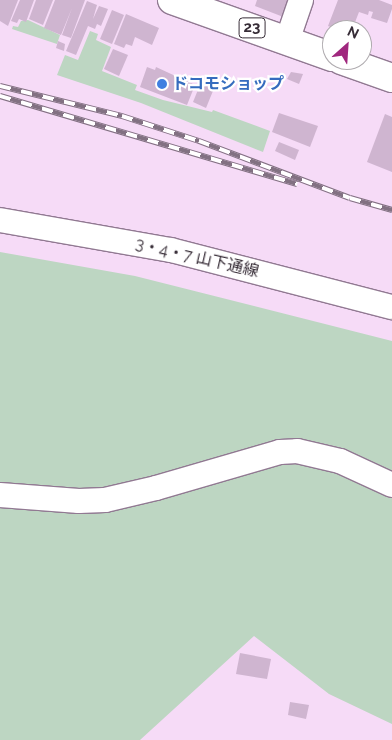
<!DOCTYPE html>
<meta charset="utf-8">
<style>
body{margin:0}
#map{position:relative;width:392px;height:740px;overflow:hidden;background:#f6dbf7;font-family:Raleway,"Noto Sans JP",sans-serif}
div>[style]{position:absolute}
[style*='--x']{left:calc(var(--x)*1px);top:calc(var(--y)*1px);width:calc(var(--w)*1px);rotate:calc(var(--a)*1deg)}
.green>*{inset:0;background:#bdd6c2}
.building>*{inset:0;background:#cfb5d0}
.roads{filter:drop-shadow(1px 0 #917992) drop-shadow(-1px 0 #917992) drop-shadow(0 1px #917992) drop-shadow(0 -1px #917992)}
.minor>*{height:24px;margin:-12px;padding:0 12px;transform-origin:12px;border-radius:12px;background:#fff}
.major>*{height:28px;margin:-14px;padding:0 14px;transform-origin:14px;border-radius:14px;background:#fff}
.rail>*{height:5.5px;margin-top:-2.75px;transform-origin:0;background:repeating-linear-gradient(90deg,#fff 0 11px,#827182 0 22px);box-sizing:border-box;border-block:1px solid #827182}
.dots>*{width:14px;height:14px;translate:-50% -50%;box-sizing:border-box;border:2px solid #fff;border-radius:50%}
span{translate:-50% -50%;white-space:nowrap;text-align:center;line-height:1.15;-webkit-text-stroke:4.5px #fff;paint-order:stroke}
.shield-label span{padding:1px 4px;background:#fff;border:1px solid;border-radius:4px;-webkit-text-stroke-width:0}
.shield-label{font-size:15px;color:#372d37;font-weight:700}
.shop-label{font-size:16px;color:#366cbe;font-weight:700}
.left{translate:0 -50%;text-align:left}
.street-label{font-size:16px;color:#372d37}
.north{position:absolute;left:322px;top:20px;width:50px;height:50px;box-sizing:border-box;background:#fff;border:1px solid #afabaf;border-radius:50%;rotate:26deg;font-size:14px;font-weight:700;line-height:20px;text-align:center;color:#372d37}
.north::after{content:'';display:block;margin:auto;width:18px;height:22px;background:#a0277e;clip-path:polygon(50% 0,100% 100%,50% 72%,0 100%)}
</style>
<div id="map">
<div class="green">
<i style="clip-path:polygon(28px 20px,60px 35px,57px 44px,12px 29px,13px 26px,18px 27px,21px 21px)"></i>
<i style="clip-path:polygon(90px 31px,98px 34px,96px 40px,111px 47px,102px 71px,137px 85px,135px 90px,163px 100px,212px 112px,213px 110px,270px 131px,263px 152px,141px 103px,57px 75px,65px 55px,78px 60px)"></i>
<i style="clip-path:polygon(0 252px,135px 276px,392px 341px,392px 724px,329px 694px,254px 636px,140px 740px,0 740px)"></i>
</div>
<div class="building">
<i style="clip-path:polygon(0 0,18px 0,8px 26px,0 21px)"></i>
<i style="clip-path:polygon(20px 0,34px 0,26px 22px,19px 19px,17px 23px,11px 21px)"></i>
<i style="clip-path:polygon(36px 0,53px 0,43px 25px,29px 19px)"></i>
<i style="clip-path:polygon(55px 0,85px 0,71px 38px,62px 35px,72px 8px,61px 35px,44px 28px)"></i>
<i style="clip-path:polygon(257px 0,293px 0,286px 18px,255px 6px)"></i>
<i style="clip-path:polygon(338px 0,379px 0,392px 5px,392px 9px,387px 23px,371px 18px,373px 12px,369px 11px,368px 15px,359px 12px,352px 30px,338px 30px,328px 26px)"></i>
<i style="clip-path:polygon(87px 1px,97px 5px,93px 19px,99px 6px,108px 9px,101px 26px,97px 24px,95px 29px,88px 26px,76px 55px,66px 51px)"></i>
<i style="clip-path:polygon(112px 10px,124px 15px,112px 44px,100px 39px)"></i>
<i style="clip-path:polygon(126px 14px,159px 28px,152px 45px,135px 37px,132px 46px,126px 44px,124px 48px,114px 44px)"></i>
<i style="clip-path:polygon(58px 41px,65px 44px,64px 51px,56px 48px)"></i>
<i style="clip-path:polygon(113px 49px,128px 55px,119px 76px,104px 69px)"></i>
<i style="clip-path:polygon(147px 67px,155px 70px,156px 67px,195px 85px,187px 105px,140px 87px)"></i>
<i style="clip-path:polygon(291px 72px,303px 74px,299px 84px,287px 79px)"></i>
<i style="clip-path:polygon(202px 80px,215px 86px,206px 108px,193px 102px)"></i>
<i style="clip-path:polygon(279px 113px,318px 126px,310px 147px,272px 132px)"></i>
<i style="clip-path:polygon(385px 114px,392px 117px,392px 172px,367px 162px)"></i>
<i style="clip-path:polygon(279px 142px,299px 150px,295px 160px,275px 151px)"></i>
<i style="clip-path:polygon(240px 653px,271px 659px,267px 679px,236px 674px)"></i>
<i style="clip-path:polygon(290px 702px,309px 705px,306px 719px,288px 715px)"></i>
</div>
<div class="roads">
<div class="minor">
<i style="--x:287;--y:41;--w:43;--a:-71.1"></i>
<i style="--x:0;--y:220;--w:174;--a:10"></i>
<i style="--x:171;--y:250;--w:228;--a:14.5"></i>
<i style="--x:0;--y:495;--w:79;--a:4.3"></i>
<i style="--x:79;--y:501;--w:26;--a:-2"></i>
<i style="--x:105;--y:500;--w:52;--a:-13.2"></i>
<i style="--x:156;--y:488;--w:129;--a:-16.2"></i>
<i style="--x:280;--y:452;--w:17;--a:-3"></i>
<i style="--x:297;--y:451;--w:44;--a:13.1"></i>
<i style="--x:340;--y:461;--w:57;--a:24.8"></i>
</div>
<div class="major">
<i style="--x:172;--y:0;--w:170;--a:19.6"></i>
<i style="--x:341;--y:60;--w:54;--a:19.4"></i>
</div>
</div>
<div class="rail">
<i style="--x:0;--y:86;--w:126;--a:13.8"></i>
<i style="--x:122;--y:116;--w:81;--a:18"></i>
<i style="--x:199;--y:141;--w:161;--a:20.7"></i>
<i style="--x:350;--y:198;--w:44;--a:15.9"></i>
<i style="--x:0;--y:96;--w:310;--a:16.5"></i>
</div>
<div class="dots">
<i style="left:162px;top:84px;background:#3f7fe0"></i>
</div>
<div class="shield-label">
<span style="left:252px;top:28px">23</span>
</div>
<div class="shop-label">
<span class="left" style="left:172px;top:84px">ドコモショップ</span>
</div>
<div class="street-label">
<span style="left:197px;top:258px;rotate:13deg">3・4・7 山下通線</span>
</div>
<div class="north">N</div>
</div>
